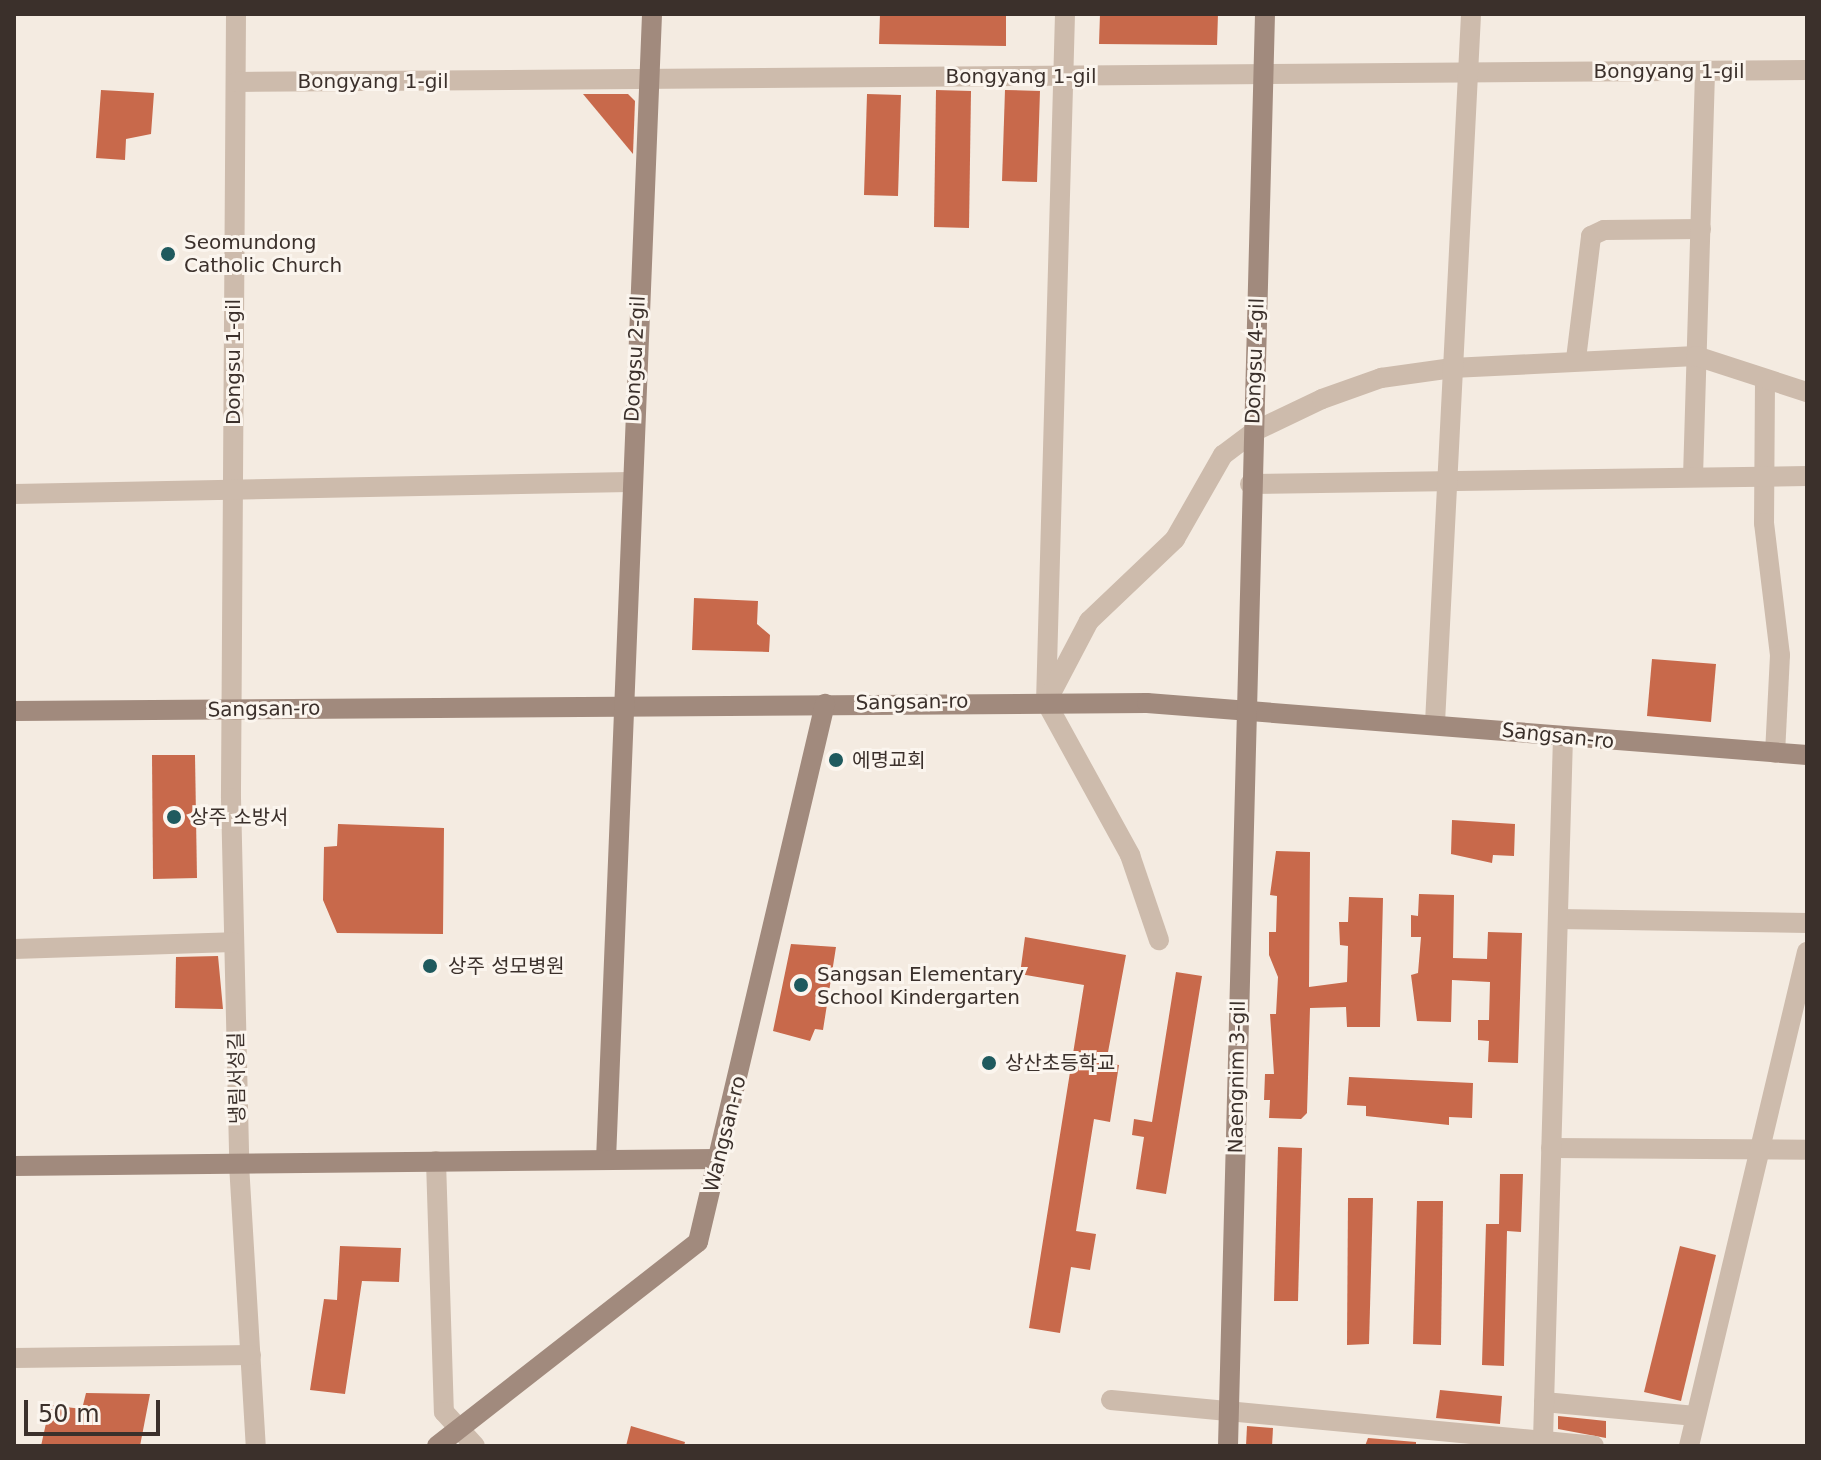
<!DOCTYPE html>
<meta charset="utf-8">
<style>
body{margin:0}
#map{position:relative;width:1821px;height:1460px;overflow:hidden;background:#f4ebe1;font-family:"DejaVu Sans","Noto Sans KR",sans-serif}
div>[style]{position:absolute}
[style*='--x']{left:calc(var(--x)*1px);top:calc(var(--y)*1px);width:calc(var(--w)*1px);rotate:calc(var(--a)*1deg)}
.building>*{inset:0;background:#c8694b}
.street>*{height:20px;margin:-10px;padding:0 10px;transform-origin:10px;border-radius:10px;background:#cdbbac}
.secondary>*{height:20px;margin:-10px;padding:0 10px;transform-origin:10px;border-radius:10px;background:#a18a7d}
.dots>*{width:22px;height:22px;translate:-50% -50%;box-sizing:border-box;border:4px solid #fbf5ee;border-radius:50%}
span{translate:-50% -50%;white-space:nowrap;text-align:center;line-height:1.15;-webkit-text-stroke:6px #fbf5ee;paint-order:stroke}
.street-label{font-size:20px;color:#3b302b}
.poi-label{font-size:20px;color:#3b302b}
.left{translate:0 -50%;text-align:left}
.frame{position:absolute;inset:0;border:16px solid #3b302b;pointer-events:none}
.scale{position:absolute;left:24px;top:1400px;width:136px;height:36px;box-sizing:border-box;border:4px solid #3b302b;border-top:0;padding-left:10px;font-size:24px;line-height:28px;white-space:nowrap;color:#3b302b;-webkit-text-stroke:6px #fbf5ee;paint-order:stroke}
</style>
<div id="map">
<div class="building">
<i style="clip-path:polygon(880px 14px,1006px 14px,1006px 46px,879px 44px)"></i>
<i style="clip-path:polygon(1100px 14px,1218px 14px,1217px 45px,1099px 44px)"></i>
<i style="clip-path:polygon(101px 90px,154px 93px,151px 134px,126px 139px,125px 160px,96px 158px)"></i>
<i style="clip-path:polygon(936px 90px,971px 91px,969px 228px,934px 227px)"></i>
<i style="clip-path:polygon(1005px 90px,1040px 91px,1037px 182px,1002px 181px)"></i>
<i style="clip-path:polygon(583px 94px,628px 94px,635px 101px,633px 154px)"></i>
<i style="clip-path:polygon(867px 94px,901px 95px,898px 196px,864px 195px)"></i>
<i style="clip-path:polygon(694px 598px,758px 601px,757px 624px,770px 635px,769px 652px,692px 650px)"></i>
<i style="clip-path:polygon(1652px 659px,1716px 664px,1711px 722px,1647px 716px)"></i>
<i style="clip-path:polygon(152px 755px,195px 755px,197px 878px,153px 879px)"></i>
<i style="clip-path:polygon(1452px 820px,1515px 824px,1514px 856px,1493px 855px,1492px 863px,1451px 854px)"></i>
<i style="clip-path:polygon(338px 824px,444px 828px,443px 934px,337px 933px,323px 900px,324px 847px,337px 846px)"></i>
<i style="clip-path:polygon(1276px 851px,1310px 852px,1309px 987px,1347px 982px,1348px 946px,1340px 945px,1339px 922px,1348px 922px,1349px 897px,1383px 898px,1380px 1027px,1347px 1027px,1346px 1007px,1310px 1008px,1307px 1113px,1301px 1119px,1269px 1118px,1270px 1100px,1264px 1100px,1265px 1074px,1274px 1074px,1270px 1014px,1276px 1014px,1278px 977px,1269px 955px,1269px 932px,1276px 932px,1277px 896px,1270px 895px)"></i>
<i style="clip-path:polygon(1419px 894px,1454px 895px,1453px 958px,1487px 959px,1488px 932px,1522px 933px,1518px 1063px,1488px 1062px,1489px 1041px,1478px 1040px,1478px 1020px,1489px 1020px,1490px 982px,1452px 980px,1451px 1022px,1417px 1021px,1411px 975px,1418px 973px,1421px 937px,1411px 937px,1411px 915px,1418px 916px)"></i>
<i style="clip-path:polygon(1025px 937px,1126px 955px,1106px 1063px,1119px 1065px,1110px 1122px,1094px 1119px,1076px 1231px,1096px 1234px,1090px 1270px,1071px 1267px,1060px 1333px,1029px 1328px,1084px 985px,1020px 974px)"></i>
<i style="clip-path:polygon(791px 944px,836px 947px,823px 1030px,815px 1029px,810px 1041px,773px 1031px)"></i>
<i style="clip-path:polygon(218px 956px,223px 1009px,175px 1008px,176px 957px)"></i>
<i style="clip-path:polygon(1176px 972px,1202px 976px,1166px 1194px,1136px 1189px,1144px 1137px,1132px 1135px,1134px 1119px,1152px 1122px)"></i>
<i style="clip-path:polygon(1349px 1077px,1473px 1083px,1472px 1118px,1449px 1117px,1449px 1125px,1366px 1116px,1366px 1106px,1347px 1105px)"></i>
<i style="clip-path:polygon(1278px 1147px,1302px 1148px,1298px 1301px,1274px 1301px)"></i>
<i style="clip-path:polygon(1500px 1174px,1523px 1174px,1521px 1232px,1507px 1231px,1504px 1366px,1482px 1365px,1486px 1224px,1499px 1224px)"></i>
<i style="clip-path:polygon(1348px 1198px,1373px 1198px,1369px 1344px,1347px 1345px)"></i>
<i style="clip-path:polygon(1417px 1201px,1443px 1201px,1441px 1345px,1413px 1344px)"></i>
<i style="clip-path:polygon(340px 1246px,401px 1248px,399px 1282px,362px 1281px,345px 1394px,310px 1390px,324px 1299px,337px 1300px)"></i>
<i style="clip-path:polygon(1680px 1246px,1716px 1255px,1681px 1401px,1644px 1392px)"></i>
<i style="clip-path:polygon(1440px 1390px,1502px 1396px,1500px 1424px,1436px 1418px)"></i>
<i style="clip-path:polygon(86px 1393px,150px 1394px,140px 1446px,41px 1446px,50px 1405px,82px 1409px)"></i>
<i style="clip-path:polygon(1558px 1416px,1606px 1421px,1606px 1438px,1558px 1429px)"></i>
<i style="clip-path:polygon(631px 1426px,685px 1442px,684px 1446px,626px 1446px)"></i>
<i style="clip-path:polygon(1247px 1426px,1273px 1428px,1272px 1446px,1246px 1446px)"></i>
<i style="clip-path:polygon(1368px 1438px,1416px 1442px,1416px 1446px,1365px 1446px)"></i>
</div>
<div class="street">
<i style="--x:236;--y:14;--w:784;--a:90.37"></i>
<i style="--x:231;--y:798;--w:366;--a:88.7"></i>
<i style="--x:239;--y:1164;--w:283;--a:86.6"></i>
<i style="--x:1065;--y:14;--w:688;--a:91.58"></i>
<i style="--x:1046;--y:702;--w:175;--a:61.2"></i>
<i style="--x:1130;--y:855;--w:90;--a:71.2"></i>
<i style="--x:236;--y:82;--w:1571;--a:-0.44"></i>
<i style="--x:1576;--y:359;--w:124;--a:-83"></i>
<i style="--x:1591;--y:236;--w:14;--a:-25"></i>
<i style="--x:1604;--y:230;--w:97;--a:-0.6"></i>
<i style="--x:1765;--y:381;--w:142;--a:90.4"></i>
<i style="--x:1764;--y:523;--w:133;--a:83.1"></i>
<i style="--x:1780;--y:655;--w:98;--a:92.9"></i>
<i style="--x:1693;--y:477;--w:406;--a:-88.3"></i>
<i style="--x:1250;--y:484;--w:557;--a:-0.82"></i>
<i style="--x:14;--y:494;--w:616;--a:-1.12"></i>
<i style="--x:1048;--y:699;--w:88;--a:-62.3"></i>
<i style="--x:1089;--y:621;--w:119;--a:-43.6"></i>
<i style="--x:1175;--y:539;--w:97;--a:-60.3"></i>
<i style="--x:1223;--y:455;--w:38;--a:-37"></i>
<i style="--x:1253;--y:432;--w:76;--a:-25.6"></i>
<i style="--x:1322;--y:399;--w:63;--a:-19.6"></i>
<i style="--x:1381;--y:378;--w:72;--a:-8"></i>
<i style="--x:1452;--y:368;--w:244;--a:-2.8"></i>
<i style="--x:1696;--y:356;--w:117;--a:18"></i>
<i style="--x:1435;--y:723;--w:710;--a:-87.09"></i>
<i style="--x:1558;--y:919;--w:249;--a:0.9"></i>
<i style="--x:14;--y:949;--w:219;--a:-1.8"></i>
<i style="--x:1551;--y:1148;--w:256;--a:0.4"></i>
<i style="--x:436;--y:1161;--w:251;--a:88.2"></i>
<i style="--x:444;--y:1412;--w:46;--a:47.6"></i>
<i style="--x:14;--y:1358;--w:237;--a:-0.7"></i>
<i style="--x:1111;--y:1400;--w:485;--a:5.4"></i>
<i style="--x:1544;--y:1402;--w:152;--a:5.3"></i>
<i style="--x:1543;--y:1440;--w:702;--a:-88.37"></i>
<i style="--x:1689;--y:1446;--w:508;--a:-76.57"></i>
</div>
<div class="secondary">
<i style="--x:14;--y:711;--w:1133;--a:-0.4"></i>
<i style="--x:1147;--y:703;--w:662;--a:4.5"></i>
<i style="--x:606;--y:1160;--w:1147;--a:-87.7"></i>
<i style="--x:14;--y:1166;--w:704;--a:-0.57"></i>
<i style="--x:437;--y:1446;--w:331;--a:-38"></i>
<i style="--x:698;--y:1242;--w:553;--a:-76.72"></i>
<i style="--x:1228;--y:1446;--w:1432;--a:-88.52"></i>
</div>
<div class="dots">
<i style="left:168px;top:254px;background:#1f5a5e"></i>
<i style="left:836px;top:760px;background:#1f5a5e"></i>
<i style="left:174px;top:817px;background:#1f5a5e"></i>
<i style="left:430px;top:966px;background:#1f5a5e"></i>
<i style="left:801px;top:985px;background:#1f5a5e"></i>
<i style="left:989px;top:1063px;background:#1f5a5e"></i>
</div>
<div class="street-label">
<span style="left:1669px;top:71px">Bongyang 1-gil</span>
<span style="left:1021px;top:76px">Bongyang 1-gil</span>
<span style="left:373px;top:81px">Bongyang 1-gil</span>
<span style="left:635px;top:359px;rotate:-87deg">Dongsu 2-gil</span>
<span style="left:1255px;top:361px;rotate:-88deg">Dongsu 4-gil</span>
<span style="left:233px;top:362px;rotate:-90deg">Dongsu 1-gil</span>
<span style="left:912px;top:702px;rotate:-1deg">Sangsan-ro</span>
<span style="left:264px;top:709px;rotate:-1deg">Sangsan-ro</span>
<span style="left:1558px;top:736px;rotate:6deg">Sangsan-ro</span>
<span style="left:1237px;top:1077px;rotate:-89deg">Naengnim 3-gil</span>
<span style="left:237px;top:1078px;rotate:-91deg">냉림서성길</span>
<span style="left:725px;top:1134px;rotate:-76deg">Wangsan-ro</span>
</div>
<div class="poi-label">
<span class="left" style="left:184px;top:254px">Seomundong<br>Catholic Church</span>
<span class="left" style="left:852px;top:760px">에명교회</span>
<span class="left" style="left:190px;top:817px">상주 소방서</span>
<span class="left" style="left:448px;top:966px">상주 성모병원</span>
<span class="left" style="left:817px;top:986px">Sangsan Elementary<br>School Kindergarten</span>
<span class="left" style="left:1005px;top:1063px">상산초등학교</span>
</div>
<div class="frame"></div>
<div class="scale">50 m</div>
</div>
